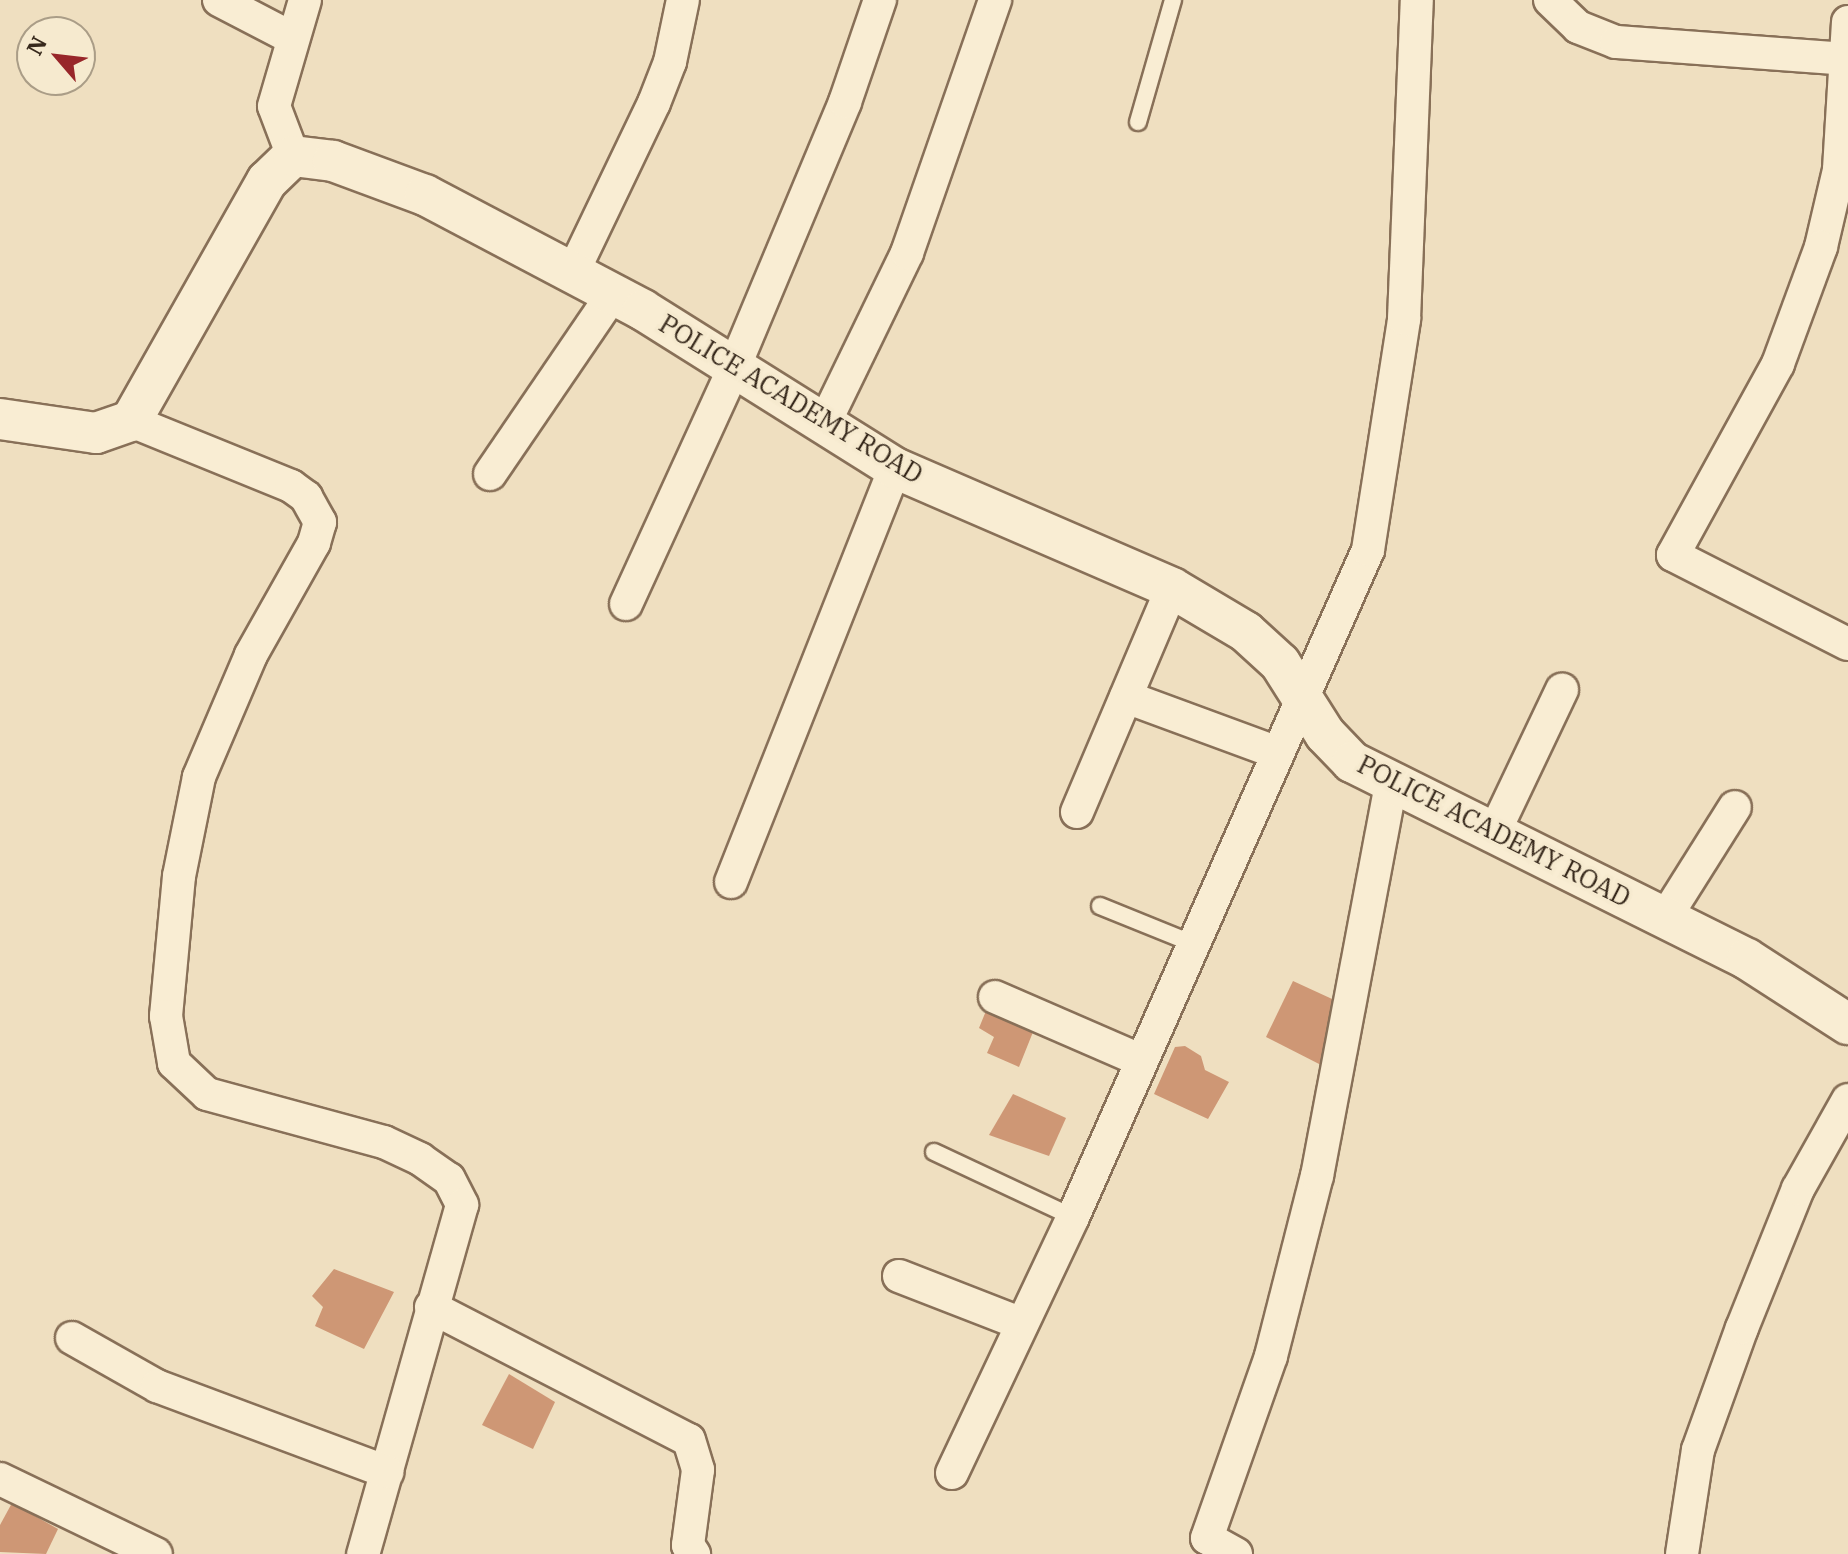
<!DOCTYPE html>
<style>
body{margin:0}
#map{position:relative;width:1848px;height:1554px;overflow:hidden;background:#efdfc0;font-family:"IBM Plex Serif",serif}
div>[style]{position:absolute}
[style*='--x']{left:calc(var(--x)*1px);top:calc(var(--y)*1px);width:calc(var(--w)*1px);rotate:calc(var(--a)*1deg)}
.building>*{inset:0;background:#ce9775}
.roads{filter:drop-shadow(2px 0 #887058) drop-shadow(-2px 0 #887058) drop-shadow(0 2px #887058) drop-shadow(0 -2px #887058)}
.service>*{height:16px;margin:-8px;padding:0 8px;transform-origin:8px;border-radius:8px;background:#f9edd3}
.minor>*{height:32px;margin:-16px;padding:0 16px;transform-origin:16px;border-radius:16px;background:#f9edd3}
.tertiary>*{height:40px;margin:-20px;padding:0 20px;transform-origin:20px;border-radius:20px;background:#f9edd3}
span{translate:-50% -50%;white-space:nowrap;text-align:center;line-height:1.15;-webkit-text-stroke:7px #f6eacf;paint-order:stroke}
.street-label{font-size:26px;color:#37291c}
.north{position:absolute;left:16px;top:16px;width:80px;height:80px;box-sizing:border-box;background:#f6eacf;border:2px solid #aa9d87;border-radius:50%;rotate:298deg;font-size:22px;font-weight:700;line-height:32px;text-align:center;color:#37291c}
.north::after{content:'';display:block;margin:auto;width:28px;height:36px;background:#98262a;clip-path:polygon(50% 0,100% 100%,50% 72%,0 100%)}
</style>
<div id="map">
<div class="building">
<i style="clip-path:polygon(1293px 981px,1343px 1004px,1325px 1067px,1266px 1037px)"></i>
<i style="clip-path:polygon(988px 1006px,1035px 1027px,1019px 1067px,987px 1053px,994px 1037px,979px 1028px)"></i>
<i style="clip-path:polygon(1185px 1046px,1201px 1056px,1205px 1070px,1229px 1082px,1208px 1119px,1154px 1094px,1175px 1047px)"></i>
<i style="clip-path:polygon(1013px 1094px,1066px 1118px,1049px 1156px,989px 1135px)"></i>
<i style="clip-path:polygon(334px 1269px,394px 1292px,364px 1349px,315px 1326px,323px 1307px,312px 1296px)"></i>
<i style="clip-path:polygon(509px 1374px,555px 1402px,533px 1449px,482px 1425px)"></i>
<i style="clip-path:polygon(12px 1503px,58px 1529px,46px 1554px,0 1552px,0 1525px)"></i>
</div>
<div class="roads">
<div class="service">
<i style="--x:1138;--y:122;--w:127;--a:-74"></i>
<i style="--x:1100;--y:906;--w:101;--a:22"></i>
<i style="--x:934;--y:1152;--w:153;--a:25.1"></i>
</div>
<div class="minor">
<i style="--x:219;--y:0;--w:82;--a:27.5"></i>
<i style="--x:1550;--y:0;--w:39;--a:44"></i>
<i style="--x:1578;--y:27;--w:41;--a:21.5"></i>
<i style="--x:1616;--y:42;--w:230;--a:4.2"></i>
<i style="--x:1848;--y:22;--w:148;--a:93.5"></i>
<i style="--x:1839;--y:170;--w:79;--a:103.2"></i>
<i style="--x:1821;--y:247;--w:125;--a:110.2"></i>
<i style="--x:1778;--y:364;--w:218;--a:118.8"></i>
<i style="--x:1673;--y:555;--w:196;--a:27"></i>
<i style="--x:293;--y:156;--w:53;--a:-110.8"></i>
<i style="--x:274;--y:106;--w:110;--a:-73.7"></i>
<i style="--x:573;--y:272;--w:187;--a:-64.4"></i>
<i style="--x:654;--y:103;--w:44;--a:-68.7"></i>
<i style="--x:670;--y:62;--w:63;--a:-78.2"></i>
<i style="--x:131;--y:421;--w:173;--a:22.1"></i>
<i style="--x:291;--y:486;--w:19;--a:36"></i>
<i style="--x:306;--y:497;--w:29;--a:61"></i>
<i style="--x:320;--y:522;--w:22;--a:106"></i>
<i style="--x:314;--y:543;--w:129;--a:119.4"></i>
<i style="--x:251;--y:655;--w:133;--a:113.1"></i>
<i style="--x:199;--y:777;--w:101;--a:101.4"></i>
<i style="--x:179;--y:876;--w:141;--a:95.3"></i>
<i style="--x:166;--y:1016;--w:48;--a:80.3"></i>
<i style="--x:174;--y:1063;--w:45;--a:43.2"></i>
<i style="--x:207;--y:1094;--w:183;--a:15.2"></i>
<i style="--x:384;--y:1142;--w:40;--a:25"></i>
<i style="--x:420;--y:1159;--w:35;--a:35"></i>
<i style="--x:449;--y:1179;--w:29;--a:63"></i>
<i style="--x:462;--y:1205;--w:363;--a:105.8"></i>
<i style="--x:824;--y:424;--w:190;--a:-64.1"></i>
<i style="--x:907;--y:253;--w:268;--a:-70.8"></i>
<i style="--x:490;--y:474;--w:218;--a:-55.7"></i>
<i style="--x:626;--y:604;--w:257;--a:-65.4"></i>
<i style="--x:733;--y:370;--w:290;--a:-67.3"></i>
<i style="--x:845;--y:102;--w:108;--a:-71.1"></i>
<i style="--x:1126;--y:697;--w:162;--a:20.2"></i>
<i style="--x:1077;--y:812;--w:243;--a:-67"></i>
<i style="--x:1493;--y:835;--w:161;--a:-64.6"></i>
<i style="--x:731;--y:882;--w:445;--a:-68.4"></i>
<i style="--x:1665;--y:918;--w:131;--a:-57.8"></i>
<i style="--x:995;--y:997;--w:160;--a:23.5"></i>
<i style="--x:899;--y:1276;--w:132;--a:21.3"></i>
<i style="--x:431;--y:1307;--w:290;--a:27.3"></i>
<i style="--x:689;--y:1440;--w:31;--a:73"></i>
<i style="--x:698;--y:1470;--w:76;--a:97.6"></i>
<i style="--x:688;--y:1545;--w:11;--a:56"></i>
<i style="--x:72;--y:1338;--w:98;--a:29.5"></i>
<i style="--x:157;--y:1386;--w:246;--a:20.5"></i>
<i style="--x:952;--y:1473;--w:283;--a:-64.7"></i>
<i style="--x:1073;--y:1217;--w:729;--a:-66.14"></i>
<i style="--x:1368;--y:550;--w:234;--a:-81.1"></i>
<i style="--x:1404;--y:319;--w:319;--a:-87.7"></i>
<i style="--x:0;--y:1479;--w:173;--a:25.7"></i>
<i style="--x:1236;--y:1554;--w:33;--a:-151"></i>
<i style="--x:1207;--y:1538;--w:193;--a:-70.6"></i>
<i style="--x:1271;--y:1356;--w:186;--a:-75.7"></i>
<i style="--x:1317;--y:1176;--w:398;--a:-79.3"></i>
<i style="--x:1682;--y:1554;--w:105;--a:-81.3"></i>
<i style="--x:1698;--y:1450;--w:130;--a:-70.2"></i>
<i style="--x:1742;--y:1328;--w:150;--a:-68.1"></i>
<i style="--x:1798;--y:1189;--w:102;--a:-60.7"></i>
</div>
<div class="tertiary">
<i style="--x:0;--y:419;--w:97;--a:8.3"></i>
<i style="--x:96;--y:433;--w:37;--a:-19"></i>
<i style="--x:131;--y:421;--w:276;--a:-60.5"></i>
<i style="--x:267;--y:181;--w:36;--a:-44"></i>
<i style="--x:293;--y:156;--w:40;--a:7.1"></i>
<i style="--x:333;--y:161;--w:98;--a:20.3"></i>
<i style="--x:425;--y:195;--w:246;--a:27.8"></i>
<i style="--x:643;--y:310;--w:297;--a:32.1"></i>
<i style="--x:895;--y:468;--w:302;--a:23.4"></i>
<i style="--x:1172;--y:588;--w:86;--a:30.7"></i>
<i style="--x:1246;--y:632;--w:46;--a:42.4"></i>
<i style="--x:1280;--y:663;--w:84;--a:57.6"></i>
<i style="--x:1325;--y:734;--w:39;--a:46"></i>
<i style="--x:1352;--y:762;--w:441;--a:26.5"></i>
<i style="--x:1747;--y:959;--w:120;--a:32.8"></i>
</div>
</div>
<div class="street-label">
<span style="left:791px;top:399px;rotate:31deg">POLICE ACADEMY ROAD</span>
<span style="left:1494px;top:831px;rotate:27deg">POLICE ACADEMY ROAD</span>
</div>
<div class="north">N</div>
</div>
